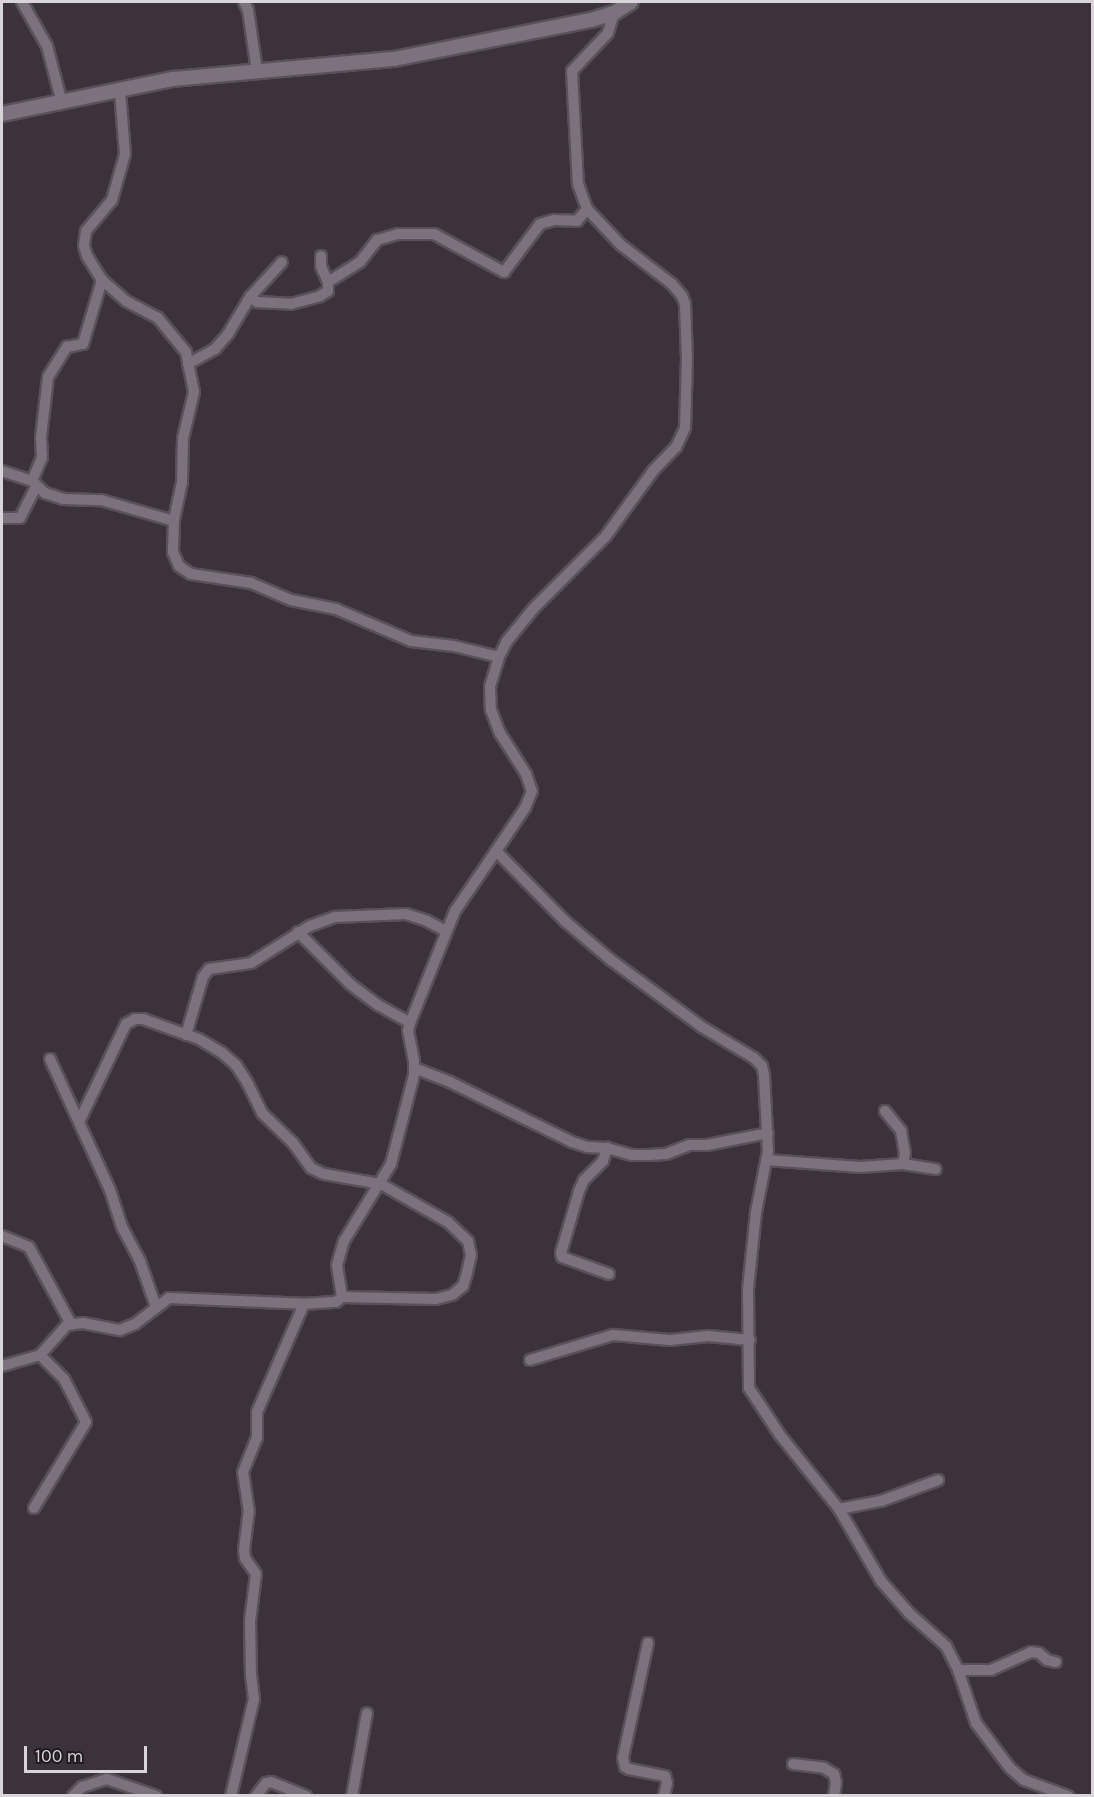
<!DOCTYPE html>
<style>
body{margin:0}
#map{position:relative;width:1094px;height:1797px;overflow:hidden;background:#3b323b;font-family:Karla,sans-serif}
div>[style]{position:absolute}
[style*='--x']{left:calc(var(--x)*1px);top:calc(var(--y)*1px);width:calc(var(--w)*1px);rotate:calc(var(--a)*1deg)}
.roads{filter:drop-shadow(2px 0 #595159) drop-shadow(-2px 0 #595159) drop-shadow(0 2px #595159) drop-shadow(0 -2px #595159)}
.street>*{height:10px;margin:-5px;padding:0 5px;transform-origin:5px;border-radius:5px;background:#7c727d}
.secondary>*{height:14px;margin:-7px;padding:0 7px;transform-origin:7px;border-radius:7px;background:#7c727d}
span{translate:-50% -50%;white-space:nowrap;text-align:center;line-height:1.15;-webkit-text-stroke:4.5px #1f1b1f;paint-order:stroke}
.frame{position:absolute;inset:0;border:3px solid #d9d3da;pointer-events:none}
.scale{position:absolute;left:24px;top:1746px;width:123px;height:27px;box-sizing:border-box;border:3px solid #d9d3da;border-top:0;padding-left:8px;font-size:18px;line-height:21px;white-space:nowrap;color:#d9d3da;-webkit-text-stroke:4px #1f1b1f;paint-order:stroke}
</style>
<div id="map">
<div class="roads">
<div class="street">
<i style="--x:22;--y:2;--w:51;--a:60.4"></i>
<i style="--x:47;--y:46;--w:59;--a:75.3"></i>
<i style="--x:244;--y:2;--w:9;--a:63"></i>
<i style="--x:248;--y:10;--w:62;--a:81.6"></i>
<i style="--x:614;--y:13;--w:21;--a:107"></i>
<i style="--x:608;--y:33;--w:52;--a:133.5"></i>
<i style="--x:572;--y:71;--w:113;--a:87"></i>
<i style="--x:578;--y:184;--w:27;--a:70"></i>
<i style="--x:587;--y:209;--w:50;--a:46.6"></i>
<i style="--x:621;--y:245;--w:64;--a:37.4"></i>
<i style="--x:672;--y:284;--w:16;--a:50"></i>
<i style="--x:682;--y:296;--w:9;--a:69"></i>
<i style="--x:685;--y:304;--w:54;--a:87.9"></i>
<i style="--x:687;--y:358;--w:70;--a:91.6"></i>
<i style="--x:685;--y:428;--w:21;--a:115"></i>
<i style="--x:676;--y:447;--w:33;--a:134"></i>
<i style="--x:653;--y:471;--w:80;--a:125.9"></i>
<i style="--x:606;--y:536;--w:102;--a:135"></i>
<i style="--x:534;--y:608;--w:43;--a:129.3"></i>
<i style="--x:507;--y:641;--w:18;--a:117"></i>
<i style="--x:499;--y:657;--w:31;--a:107"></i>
<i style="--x:490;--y:687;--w:23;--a:88"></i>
<i style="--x:491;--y:710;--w:25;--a:69"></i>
<i style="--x:500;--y:733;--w:49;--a:57.6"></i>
<i style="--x:526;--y:774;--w:18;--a:71"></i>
<i style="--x:532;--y:791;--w:18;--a:112"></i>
<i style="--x:525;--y:808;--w:52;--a:124"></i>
<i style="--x:496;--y:851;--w:100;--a:45.4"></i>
<i style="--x:566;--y:922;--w:59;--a:40.2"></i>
<i style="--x:611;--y:960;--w:113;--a:36.4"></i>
<i style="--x:702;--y:1027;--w:61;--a:30.8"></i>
<i style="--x:754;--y:1058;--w:11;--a:45"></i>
<i style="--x:762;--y:1066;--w:9;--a:77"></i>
<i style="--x:764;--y:1075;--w:76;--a:87"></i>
<i style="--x:768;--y:1151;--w:62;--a:101.1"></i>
<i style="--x:756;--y:1212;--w:78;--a:95.9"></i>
<i style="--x:748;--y:1290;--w:98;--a:89.4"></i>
<i style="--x:749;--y:1388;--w:56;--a:56.6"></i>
<i style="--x:780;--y:1435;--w:95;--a:51.4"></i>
<i style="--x:839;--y:1509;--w:83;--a:59.7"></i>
<i style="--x:881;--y:1581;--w:43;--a:48.8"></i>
<i style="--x:909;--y:1613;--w:50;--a:41.7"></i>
<i style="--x:946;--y:1646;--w:27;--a:63"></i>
<i style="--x:958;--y:1670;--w:56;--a:71.2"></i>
<i style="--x:976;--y:1723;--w:56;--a:52.9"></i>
<i style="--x:1010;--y:1768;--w:18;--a:41"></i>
<i style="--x:1024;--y:1780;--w:47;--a:20"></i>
<i style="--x:120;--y:91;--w:63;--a:85.5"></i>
<i style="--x:125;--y:154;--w:48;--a:105.8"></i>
<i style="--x:112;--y:200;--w:40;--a:130"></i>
<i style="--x:86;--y:231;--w:15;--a:98"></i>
<i style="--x:84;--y:246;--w:10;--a:73"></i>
<i style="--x:87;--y:256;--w:28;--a:58"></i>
<i style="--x:102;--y:280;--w:32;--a:41"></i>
<i style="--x:126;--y:301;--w:36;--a:28"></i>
<i style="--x:158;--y:318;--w:44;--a:50.5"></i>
<i style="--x:186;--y:352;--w:41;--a:78.7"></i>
<i style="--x:194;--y:392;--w:47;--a:103.4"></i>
<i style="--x:183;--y:438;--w:44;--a:91.3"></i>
<i style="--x:182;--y:482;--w:40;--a:102"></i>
<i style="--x:174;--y:521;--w:31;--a:92"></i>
<i style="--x:173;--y:552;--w:15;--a:67"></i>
<i style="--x:179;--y:566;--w:14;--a:34"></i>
<i style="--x:191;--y:574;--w:61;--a:8.5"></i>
<i style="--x:251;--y:583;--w:43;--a:23"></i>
<i style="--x:291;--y:600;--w:46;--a:11.3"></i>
<i style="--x:336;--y:609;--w:82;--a:23.1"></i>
<i style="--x:411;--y:641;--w:43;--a:6.6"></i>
<i style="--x:454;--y:646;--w:46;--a:13.7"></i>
<i style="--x:328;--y:282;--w:38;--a:-32"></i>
<i style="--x:360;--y:262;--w:28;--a:-52"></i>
<i style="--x:377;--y:240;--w:22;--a:-16"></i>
<i style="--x:398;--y:234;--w:36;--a:0"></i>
<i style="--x:434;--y:234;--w:80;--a:28.5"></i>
<i style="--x:504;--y:272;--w:60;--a:-53.1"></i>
<i style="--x:540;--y:224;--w:15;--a:-16"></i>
<i style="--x:554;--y:220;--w:23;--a:2"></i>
<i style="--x:577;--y:221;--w:16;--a:-50"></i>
<i style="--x:250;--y:297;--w:9;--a:36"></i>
<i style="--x:257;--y:302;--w:34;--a:3"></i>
<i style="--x:291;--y:304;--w:30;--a:-15"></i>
<i style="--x:320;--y:296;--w:9;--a:-32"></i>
<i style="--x:328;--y:291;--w:9;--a:-90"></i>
<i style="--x:328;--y:282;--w:17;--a:-114"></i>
<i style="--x:321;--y:266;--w:10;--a:-90"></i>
<i style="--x:188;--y:364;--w:31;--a:-29"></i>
<i style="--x:215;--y:349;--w:20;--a:-49"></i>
<i style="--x:228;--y:334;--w:43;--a:-59.3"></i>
<i style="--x:250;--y:297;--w:47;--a:-47.6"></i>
<i style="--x:2;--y:471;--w:32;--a:18"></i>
<i style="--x:32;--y:481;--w:18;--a:43"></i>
<i style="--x:45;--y:493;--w:19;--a:18"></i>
<i style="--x:63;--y:499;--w:38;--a:2"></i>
<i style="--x:101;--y:500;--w:76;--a:16"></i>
<i style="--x:32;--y:481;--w:26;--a:-67"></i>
<i style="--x:42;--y:457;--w:20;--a:-93"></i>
<i style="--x:41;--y:437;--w:60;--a:-83.3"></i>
<i style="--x:48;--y:377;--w:36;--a:-58"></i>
<i style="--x:67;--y:347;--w:16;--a:-11"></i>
<i style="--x:83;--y:344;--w:67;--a:-73.5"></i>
<i style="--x:2;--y:518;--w:18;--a:0"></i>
<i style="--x:20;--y:518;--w:37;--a:-63"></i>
<i style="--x:298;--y:932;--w:74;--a:45"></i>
<i style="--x:350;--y:984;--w:35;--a:37"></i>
<i style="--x:378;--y:1005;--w:37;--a:29"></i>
<i style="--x:186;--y:1035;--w:60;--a:-73.7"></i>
<i style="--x:203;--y:977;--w:10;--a:-53"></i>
<i style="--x:209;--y:969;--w:42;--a:-8.1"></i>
<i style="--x:251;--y:963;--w:70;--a:-32.1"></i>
<i style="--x:310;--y:926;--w:27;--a:-20"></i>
<i style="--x:335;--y:917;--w:71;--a:-2.4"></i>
<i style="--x:406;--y:914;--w:22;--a:18"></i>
<i style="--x:427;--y:921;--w:21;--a:28"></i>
<i style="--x:50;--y:1059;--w:144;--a:65.4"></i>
<i style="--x:110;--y:1190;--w:39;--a:72"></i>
<i style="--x:122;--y:1227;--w:38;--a:62"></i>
<i style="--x:140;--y:1261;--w:49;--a:70.8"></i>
<i style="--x:414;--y:1068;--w:39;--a:21"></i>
<i style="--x:450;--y:1082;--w:136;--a:26.2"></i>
<i style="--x:572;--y:1142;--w:16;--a:18"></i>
<i style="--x:587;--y:1147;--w:20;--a:3"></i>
<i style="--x:885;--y:1111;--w:26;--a:51"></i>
<i style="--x:901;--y:1131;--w:22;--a:80"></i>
<i style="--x:905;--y:1153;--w:11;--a:100"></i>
<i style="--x:79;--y:1122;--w:109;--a:-64.4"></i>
<i style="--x:126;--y:1024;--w:10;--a:-29"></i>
<i style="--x:135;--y:1019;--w:8;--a:0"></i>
<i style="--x:143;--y:1019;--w:59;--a:19.7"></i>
<i style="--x:199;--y:1039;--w:26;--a:31"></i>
<i style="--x:221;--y:1052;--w:20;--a:41"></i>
<i style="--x:236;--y:1065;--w:20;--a:57"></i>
<i style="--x:247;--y:1082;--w:34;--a:64"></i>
<i style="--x:262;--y:1113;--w:43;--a:44.1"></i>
<i style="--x:293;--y:1143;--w:31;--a:54"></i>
<i style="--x:311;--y:1168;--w:14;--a:25"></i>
<i style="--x:324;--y:1174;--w:58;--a:10"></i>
<i style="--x:381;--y:1184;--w:77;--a:29.6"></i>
<i style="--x:448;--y:1222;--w:28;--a:44"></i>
<i style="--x:468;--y:1241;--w:14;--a:78"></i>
<i style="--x:471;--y:1255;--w:18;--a:103"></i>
<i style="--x:467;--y:1273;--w:14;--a:107"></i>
<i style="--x:463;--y:1286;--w:14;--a:141"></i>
<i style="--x:452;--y:1295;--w:16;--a:166"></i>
<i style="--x:436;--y:1299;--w:94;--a:-178.8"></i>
<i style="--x:767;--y:1160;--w:93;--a:4.3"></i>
<i style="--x:860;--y:1167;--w:43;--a:-4"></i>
<i style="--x:903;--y:1164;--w:33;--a:9"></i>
<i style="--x:2;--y:1236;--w:29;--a:22"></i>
<i style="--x:29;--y:1247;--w:88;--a:61.4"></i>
<i style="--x:609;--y:1274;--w:50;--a:-160.1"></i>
<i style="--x:562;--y:1257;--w:4;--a:-104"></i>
<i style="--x:561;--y:1253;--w:65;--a:-73.8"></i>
<i style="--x:579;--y:1191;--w:12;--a:-66"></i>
<i style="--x:584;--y:1180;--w:27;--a:-45"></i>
<i style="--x:603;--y:1161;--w:14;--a:-73"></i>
<i style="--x:607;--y:1148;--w:26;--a:16"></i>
<i style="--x:632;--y:1155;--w:17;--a:0"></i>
<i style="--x:649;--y:1155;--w:17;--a:-3"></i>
<i style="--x:666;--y:1154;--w:25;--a:-21"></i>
<i style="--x:689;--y:1145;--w:18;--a:0"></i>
<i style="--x:707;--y:1145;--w:62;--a:-11.1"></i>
<i style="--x:530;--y:1360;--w:87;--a:-16.8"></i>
<i style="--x:613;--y:1335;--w:57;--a:5"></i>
<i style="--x:670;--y:1340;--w:38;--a:-6"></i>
<i style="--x:708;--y:1336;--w:42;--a:5.4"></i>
<i style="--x:2;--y:1366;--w:40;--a:-16"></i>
<i style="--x:40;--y:1355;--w:40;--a:-48"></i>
<i style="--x:67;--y:1325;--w:16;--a:-7"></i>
<i style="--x:83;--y:1323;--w:38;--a:11"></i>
<i style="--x:120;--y:1330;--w:16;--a:-22"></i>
<i style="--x:135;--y:1324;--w:43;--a:-37.4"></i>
<i style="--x:169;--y:1298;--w:135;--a:2.5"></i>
<i style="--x:34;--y:1508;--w:100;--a:-58.8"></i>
<i style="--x:86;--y:1422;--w:48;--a:-117.1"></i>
<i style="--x:64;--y:1379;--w:34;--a:-135"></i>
<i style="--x:839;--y:1509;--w:43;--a:-10.8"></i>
<i style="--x:881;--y:1501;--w:61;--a:-20.2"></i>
<i style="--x:648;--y:1643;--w:118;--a:102.3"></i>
<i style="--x:623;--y:1758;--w:9;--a:77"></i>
<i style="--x:625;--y:1767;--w:4;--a:27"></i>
<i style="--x:629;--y:1769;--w:37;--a:11"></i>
<i style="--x:665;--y:1776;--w:7;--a:74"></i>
<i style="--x:667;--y:1783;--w:13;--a:103"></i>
<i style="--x:958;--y:1670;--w:33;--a:0"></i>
<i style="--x:991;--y:1670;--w:44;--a:-24.2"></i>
<i style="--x:1031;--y:1652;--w:8;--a:7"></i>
<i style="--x:1039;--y:1653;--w:11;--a:41"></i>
<i style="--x:1047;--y:1660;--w:9;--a:13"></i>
<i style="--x:793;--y:1764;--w:31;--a:7"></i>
<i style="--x:824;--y:1768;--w:12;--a:31"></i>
<i style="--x:834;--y:1774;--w:9;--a:77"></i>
<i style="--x:836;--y:1783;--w:13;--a:99"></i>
<i style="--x:73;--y:1796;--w:13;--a:-45"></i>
<i style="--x:82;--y:1787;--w:26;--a:-18"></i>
<i style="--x:107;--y:1779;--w:52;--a:19.1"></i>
<i style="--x:231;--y:1796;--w:100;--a:-76.7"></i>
<i style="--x:254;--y:1699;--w:23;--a:-97"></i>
<i style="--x:251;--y:1676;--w:55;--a:-91"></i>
<i style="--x:250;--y:1621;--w:47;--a:-82.7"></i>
<i style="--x:256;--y:1574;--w:19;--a:-125"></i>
<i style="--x:245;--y:1558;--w:8;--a:-97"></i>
<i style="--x:244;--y:1550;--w:38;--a:-83"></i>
<i style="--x:249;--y:1512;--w:40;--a:-98.5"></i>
<i style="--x:243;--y:1472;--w:37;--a:-68"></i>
<i style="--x:257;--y:1438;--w:26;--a:-90"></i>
<i style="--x:257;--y:1412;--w:118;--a:-66.5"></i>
<i style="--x:304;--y:1304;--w:32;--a:-4"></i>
<i style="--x:336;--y:1302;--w:8;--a:-40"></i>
<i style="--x:342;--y:1297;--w:32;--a:-99"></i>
<i style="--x:337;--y:1265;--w:25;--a:-74"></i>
<i style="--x:344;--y:1241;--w:90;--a:-58.6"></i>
<i style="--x:391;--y:1164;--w:92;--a:-75.5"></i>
<i style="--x:414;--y:1075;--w:14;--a:-90"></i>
<i style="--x:414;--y:1061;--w:31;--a:-101"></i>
<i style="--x:408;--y:1031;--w:8;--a:-76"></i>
<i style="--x:410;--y:1023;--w:121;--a:-68.1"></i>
<i style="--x:455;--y:911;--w:73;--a:-55.7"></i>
<i style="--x:256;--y:1796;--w:16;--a:-52"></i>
<i style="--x:266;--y:1783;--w:5;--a:-11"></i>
<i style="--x:271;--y:1782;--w:38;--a:22"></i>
<i style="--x:352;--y:1796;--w:84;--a:-79.8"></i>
</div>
<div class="secondary">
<i style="--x:2;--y:114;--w:175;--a:-11.6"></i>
<i style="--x:173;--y:79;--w:222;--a:-5.2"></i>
<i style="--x:394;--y:59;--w:201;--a:-11.2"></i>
<i style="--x:591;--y:20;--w:24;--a:-17"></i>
<i style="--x:614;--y:13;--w:20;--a:-33"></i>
</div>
</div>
<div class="frame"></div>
<div class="scale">100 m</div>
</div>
